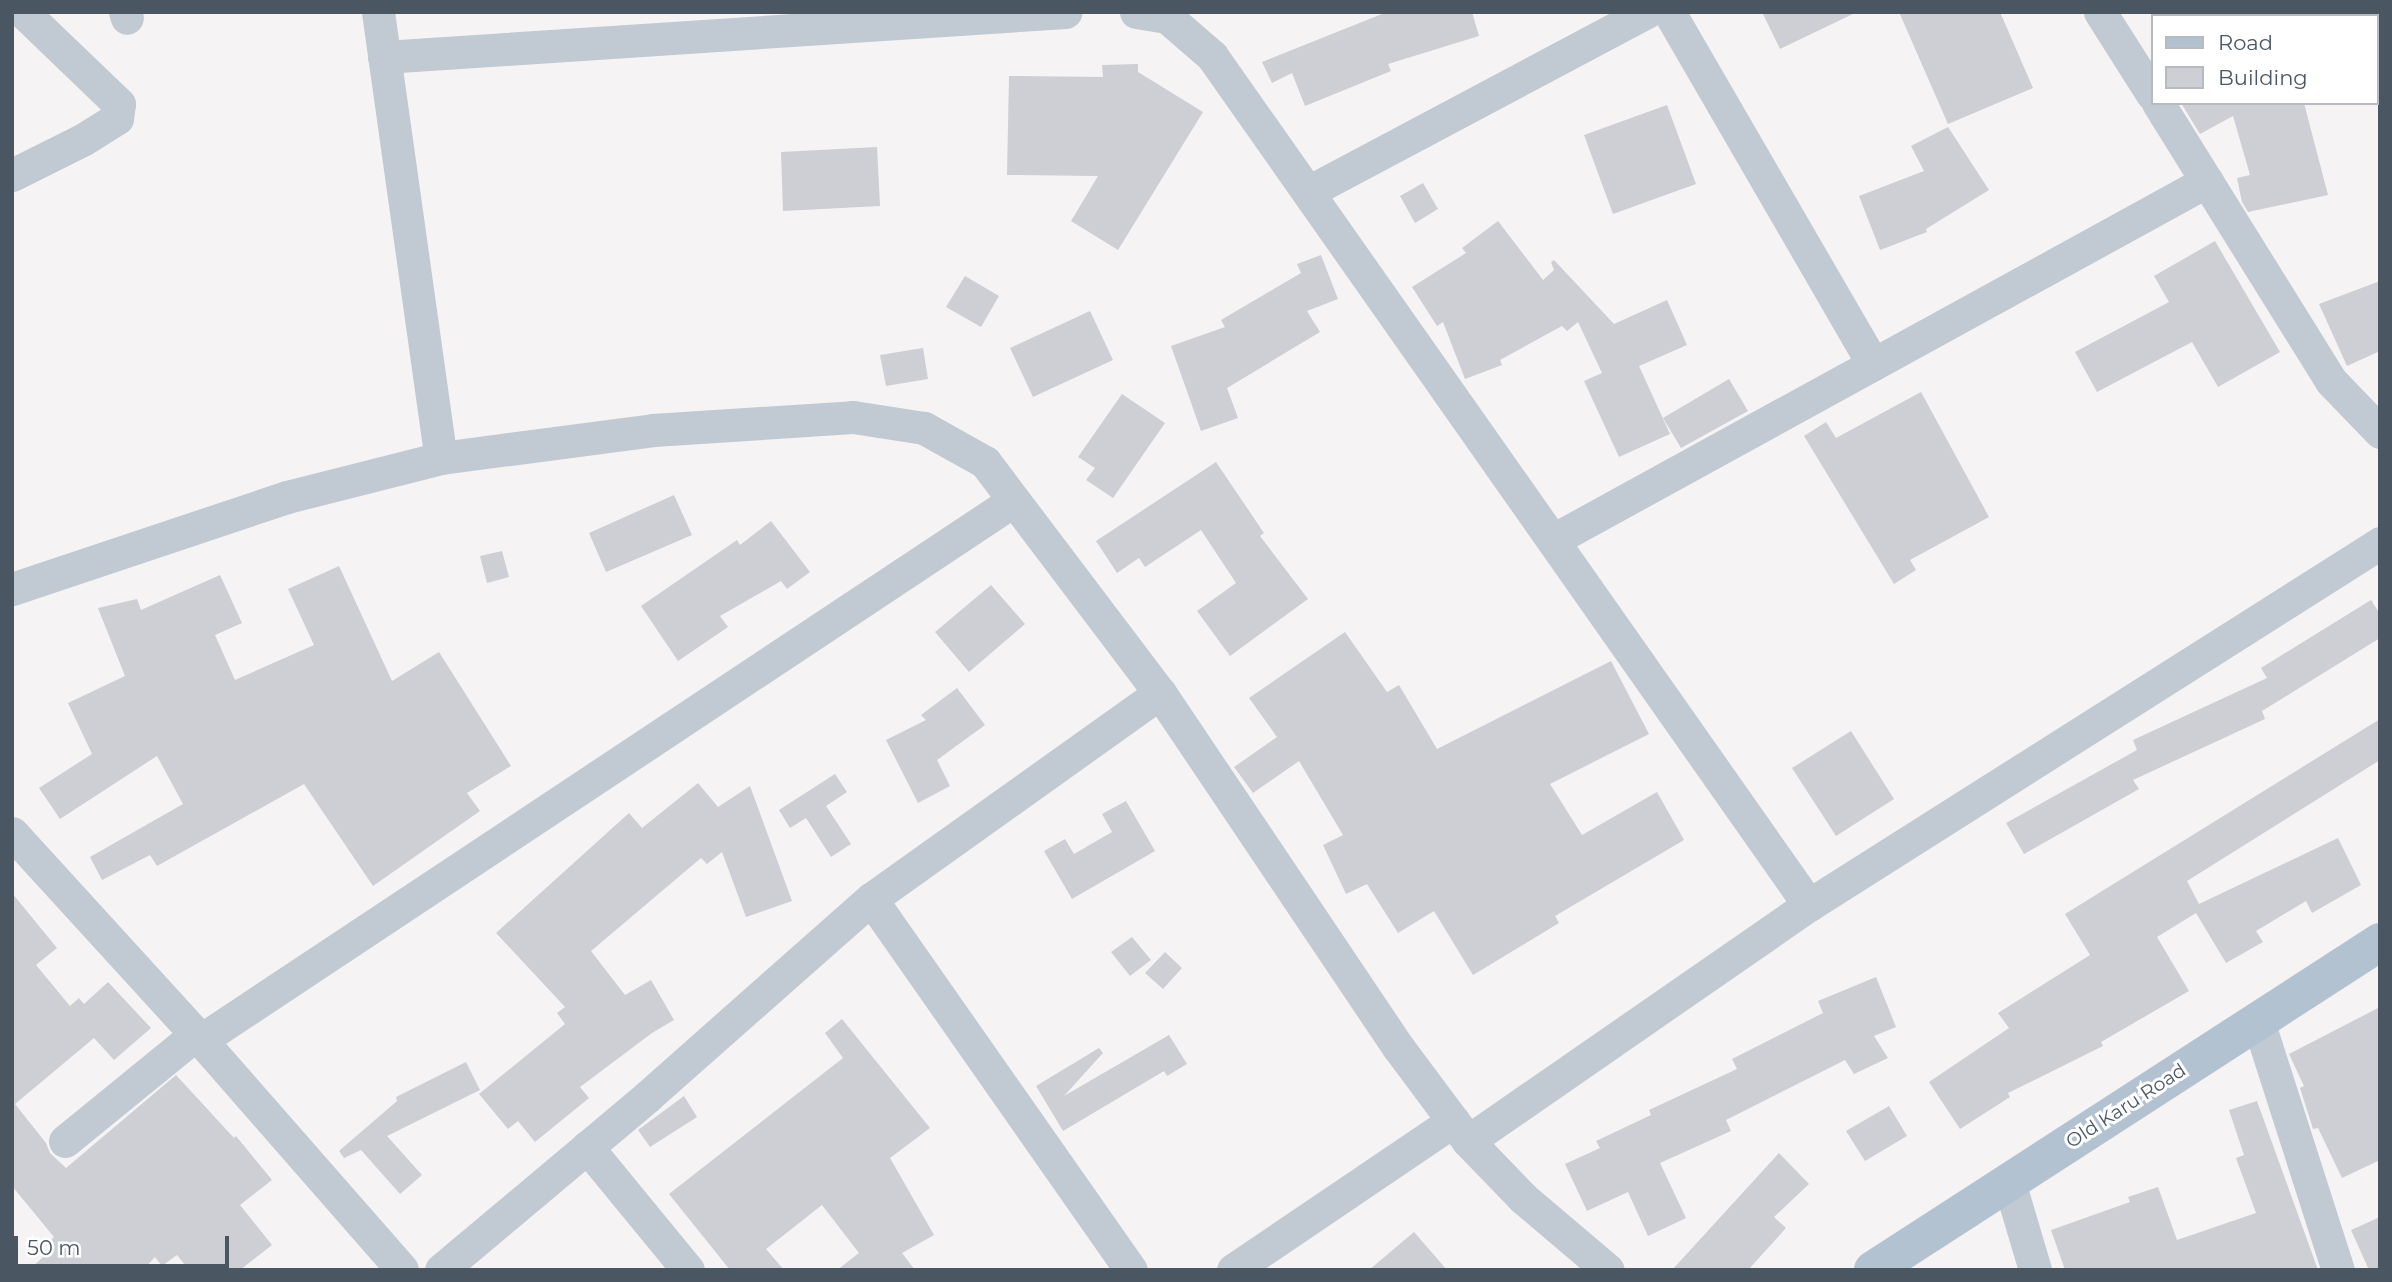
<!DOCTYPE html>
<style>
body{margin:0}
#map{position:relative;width:2392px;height:1282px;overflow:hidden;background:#f5f3f3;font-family:Montserrat,sans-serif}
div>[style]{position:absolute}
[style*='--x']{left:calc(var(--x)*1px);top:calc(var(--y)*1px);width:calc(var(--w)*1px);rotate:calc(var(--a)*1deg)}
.building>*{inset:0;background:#cdcfd5}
.minor>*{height:33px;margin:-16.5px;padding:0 16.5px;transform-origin:16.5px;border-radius:16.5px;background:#c1cad2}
.major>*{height:38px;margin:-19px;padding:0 19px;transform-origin:19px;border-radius:19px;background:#b3c2d1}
span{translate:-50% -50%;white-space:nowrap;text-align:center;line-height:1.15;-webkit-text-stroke:6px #fff;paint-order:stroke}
.street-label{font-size:19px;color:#4a5661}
.frame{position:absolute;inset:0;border:14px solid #4a5661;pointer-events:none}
.legend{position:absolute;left:2151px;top:14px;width:228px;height:91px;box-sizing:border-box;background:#fff;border:2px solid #b7bbc0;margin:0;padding:9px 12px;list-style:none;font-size:21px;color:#4a5661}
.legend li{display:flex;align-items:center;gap:14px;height:35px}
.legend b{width:35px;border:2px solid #b7bbc0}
.scale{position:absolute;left:14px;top:1236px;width:215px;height:32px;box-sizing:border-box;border:4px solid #4a5661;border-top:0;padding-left:9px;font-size:21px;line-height:24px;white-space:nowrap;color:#4a5661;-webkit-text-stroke:5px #fff;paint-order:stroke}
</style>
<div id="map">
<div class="building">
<i style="clip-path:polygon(1387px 12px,1472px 12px,1479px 36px,1388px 64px,1391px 71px,1305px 106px,1292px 73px,1272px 83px,1262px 62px)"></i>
<i style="clip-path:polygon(1762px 12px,1857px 12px,1780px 49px)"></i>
<i style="clip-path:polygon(1899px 12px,2000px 12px,2033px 88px,1948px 124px)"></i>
<i style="clip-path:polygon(1138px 64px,1138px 72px,1203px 112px,1118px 250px,1071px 221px,1098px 176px,1007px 175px,1009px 76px,1103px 77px,1102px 65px)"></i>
<i style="clip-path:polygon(2181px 103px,2304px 103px,2328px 195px,2248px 212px,2242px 202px,2237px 178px,2250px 175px,2233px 116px,2200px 134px)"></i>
<i style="clip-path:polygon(1667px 105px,1696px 184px,1613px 214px,1584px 135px)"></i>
<i style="clip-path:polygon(1948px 127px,1989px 190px,1926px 229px,1927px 232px,1880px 250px,1859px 196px,1924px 171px,1911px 146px)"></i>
<i style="clip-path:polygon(877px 147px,880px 206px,783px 211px,781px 152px)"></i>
<i style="clip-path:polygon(1423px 183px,1438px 209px,1415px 223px,1400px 196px)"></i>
<i style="clip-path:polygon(1498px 221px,1543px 280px,1554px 270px,1551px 262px,1554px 260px,1614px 324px,1667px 300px,1687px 345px,1639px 366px,1670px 434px,1619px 457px,1584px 381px,1602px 373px,1578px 322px,1567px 331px,1562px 326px,1500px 360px,1502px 365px,1465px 379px,1443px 322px,1437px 326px,1412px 287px,1466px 253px,1462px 248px)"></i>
<i style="clip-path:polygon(2215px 241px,2280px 352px,2218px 387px,2192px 342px,2097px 392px,2075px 352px,2169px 302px,2154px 276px)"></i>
<i style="clip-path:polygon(1321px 255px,1338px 299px,1307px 311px,1320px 332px,1227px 388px,1238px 418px,1201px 431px,1171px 346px,1225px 327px,1221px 320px,1301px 273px,1297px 264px)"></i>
<i style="clip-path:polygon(965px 276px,999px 296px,981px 327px,946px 307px)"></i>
<i style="clip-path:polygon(2380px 281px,2380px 351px,2347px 366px,2319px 304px)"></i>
<i style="clip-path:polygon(1090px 311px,1113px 360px,1033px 397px,1010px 348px)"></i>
<i style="clip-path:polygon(923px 348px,928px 379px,886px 386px,880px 355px)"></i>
<i style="clip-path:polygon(1729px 379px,1748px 411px,1681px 448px,1663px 418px)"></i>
<i style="clip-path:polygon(1921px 392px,1989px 517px,1910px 560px,1916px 570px,1894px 584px,1804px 436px,1826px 422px,1836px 438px)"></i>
<i style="clip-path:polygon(1122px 394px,1165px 423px,1113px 498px,1086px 480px,1095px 468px,1078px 457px)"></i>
<i style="clip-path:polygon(1216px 462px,1264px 533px,1260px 536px,1308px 599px,1230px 656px,1197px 611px,1236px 583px,1201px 530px,1145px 567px,1139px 558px,1117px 573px,1096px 541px)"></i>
<i style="clip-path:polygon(674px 495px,692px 535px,606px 572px,589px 533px)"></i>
<i style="clip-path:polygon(771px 521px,810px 572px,787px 589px,781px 581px,720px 616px,728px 627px,678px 661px,641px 606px,737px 540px,740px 545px)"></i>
<i style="clip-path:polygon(502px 551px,509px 577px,487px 583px,480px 556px)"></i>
<i style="clip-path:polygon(339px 566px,392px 681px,439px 652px,511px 766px,467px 793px,480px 811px,373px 886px,304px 784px,157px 866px,150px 855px,102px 880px,90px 857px,183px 804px,157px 756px,60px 819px,39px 788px,92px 754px,68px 703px,125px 676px,98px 608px,137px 599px,141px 610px,220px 575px,242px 623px,215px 635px,235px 680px,314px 645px,288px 589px)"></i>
<i style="clip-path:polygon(991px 585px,1025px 624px,969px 672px,935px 632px)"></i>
<i style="clip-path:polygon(2371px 600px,2380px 614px,2380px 638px,2262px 711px,2265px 719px,2133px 780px,2139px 789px,2024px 854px,2006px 823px,2137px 750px,2133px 740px,2267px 678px,2261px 668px)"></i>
<i style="clip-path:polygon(1345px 632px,1387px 692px,1399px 685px,1437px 749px,1611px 661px,1649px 734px,1550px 784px,1582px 835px,1657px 792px,1684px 840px,1555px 916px,1559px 923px,1473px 975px,1434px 911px,1398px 933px,1367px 884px,1346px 894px,1323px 845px,1343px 835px,1299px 761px,1253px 793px,1234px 767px,1277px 737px,1249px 698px)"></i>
<i style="clip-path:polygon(957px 688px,985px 725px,937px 760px,950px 786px,918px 803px,886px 740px,926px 720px,921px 715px)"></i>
<i style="clip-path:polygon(2380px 719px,2380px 760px,2187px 881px,2199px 904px,2338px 838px,2361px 885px,2312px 913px,2306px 901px,2256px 931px,2263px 942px,2226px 963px,2196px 913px,2157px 937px,2189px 991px,2101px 1042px,2103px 1046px,2008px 1093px,2010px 1097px,1960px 1129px,1929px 1082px,2009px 1028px,1998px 1013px,2090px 955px,2065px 914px)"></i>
<i style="clip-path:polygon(1851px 731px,1894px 799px,1836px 836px,1792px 768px)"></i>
<i style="clip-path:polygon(835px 774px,847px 792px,826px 806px,851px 844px,831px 857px,806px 818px,790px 828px,779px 810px)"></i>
<i style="clip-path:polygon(698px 783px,718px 807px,750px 786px,792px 901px,746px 917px,722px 852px,707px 864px,701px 858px,591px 951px,625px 995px,651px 980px,674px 1020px,652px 1033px,580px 1087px,589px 1098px,535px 1142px,518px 1121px,508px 1129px,479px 1094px,565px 1024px,557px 1013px,565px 1007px,496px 933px,629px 813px,642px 828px)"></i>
<i style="clip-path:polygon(1126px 801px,1155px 851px,1072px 899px,1044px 851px,1065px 839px,1074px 854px,1112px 832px,1102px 814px)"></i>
<i style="clip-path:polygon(12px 893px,57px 948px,36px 965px,70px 1006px,79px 998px,84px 1004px,108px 982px,151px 1028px,114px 1060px,94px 1038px,15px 1104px,46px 1143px,50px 1153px,66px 1168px,176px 1075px,234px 1138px,236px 1136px,272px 1180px,240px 1205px,272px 1245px,240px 1270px,189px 1270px,177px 1255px,162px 1266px,155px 1257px,143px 1270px,29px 1270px,54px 1247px,49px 1242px,54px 1237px,12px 1186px)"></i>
<i style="clip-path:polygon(1132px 937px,1151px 960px,1130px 976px,1111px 952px)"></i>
<i style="clip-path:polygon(1165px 952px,1182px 968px,1163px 989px,1145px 973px)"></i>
<i style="clip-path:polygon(1876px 977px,1896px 1027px,1874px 1036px,1888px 1058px,1854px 1074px,1845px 1060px,1726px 1120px,1731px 1131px,1660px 1163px,1686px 1218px,1648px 1236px,1628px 1192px,1587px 1211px,1565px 1164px,1600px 1148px,1596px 1141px,1651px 1115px,1649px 1110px,1737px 1069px,1732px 1059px,1823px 1013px,1818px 1001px)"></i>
<i style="clip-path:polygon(2380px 1007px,2380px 1160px,2342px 1178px,2318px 1128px,2313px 1129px,2300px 1088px,2304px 1086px,2289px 1054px)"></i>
<i style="clip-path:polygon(842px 1019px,930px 1128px,890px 1158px,934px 1235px,902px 1253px,915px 1270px,837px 1270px,859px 1253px,822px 1205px,766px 1249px,784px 1270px,730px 1270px,669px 1194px,843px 1058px,825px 1033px)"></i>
<i style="clip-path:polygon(1169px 1035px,1187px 1064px,1167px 1076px,1164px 1071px,1063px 1131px,1036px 1086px,1099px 1048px,1103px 1053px,1064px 1096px)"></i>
<i style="clip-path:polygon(466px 1062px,480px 1090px,387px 1136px,422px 1175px,400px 1194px,361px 1150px,344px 1158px,339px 1151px,397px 1101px,396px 1097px)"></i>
<i style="clip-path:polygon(684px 1096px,697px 1117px,650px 1147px,638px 1130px)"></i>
<i style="clip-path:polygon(2257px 1101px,2318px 1270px,2065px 1270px,2051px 1230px,2130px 1202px,2128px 1197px,2158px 1187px,2177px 1240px,2256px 1213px,2236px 1158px,2244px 1155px,2229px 1110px)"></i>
<i style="clip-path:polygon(1889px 1106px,1907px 1136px,1865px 1161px,1846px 1131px)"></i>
<i style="clip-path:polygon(1779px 1153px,1809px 1184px,1774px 1217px,1786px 1228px,1748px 1270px,1672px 1270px)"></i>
<i style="clip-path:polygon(2380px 1217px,2380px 1270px,2369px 1270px,2351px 1230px)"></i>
<i style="clip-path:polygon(1414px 1232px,1447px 1270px,1369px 1270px)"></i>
</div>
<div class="minor">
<i style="--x:125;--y:12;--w:6;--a:72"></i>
<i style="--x:378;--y:12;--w:450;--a:82"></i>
<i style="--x:1136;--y:12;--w:31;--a:9"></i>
<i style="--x:1167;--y:17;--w:60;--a:40.9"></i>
<i style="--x:1212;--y:56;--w:1038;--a:54.89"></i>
<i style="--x:1669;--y:12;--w:407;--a:59.9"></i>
<i style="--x:2100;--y:12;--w:97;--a:57.6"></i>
<i style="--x:384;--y:57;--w:683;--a:-3.78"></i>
<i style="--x:2158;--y:103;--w:327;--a:58.1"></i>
<i style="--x:2331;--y:381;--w:71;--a:46.1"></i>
<i style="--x:12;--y:175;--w:80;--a:-26.6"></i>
<i style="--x:84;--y:139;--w:39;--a:-32"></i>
<i style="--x:117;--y:118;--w:14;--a:-82"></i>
<i style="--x:119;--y:104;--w:133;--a:-136.2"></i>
<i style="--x:1308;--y:192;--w:384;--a:-28"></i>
<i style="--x:1553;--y:540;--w:746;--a:-28.76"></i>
<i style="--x:12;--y:589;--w:290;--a:-18.5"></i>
<i style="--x:287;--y:497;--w:159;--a:-14.2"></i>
<i style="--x:441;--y:458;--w:214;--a:-7.5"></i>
<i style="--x:653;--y:430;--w:200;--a:-3.7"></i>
<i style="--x:853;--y:417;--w:72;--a:8.8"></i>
<i style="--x:924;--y:428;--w:70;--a:29.1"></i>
<i style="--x:985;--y:462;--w:290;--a:52.9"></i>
<i style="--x:1160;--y:693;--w:427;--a:56.1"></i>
<i style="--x:1398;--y:1047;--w:117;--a:53.3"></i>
<i style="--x:1468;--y:1141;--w:79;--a:46"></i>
<i style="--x:1523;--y:1198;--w:111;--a:40.3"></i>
<i style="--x:12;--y:833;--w:280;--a:47.6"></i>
<i style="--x:201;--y:1040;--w:305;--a:48.8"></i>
<i style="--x:871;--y:899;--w:453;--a:55"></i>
<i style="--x:2258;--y:1021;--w:262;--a:72.2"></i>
<i style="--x:201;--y:1040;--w:975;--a:-33.58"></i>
<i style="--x:65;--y:1141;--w:169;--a:-39.2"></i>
<i style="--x:1468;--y:1141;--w:415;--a:-34.7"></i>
<i style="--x:1809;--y:905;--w:676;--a:-32.37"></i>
<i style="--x:587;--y:1147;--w:159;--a:50.6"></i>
<i style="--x:2009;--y:1182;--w:92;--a:73.5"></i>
<i style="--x:441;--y:1270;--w:270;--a:-40"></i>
<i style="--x:648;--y:1096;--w:298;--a:-41.5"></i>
<i style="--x:871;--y:899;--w:355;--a:-35.5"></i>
<i style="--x:1233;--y:1270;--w:266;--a:-34.1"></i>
</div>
<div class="major">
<i style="--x:1873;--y:1270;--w:604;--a:-32.9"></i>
</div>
<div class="street-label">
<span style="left:2126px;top:1106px;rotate:-33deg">Old Karu Road</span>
</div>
<div class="frame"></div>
<ul class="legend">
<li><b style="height:9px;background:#b3c2d1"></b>Road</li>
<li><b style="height:19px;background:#cdcfd5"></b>Building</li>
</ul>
<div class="scale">50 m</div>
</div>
